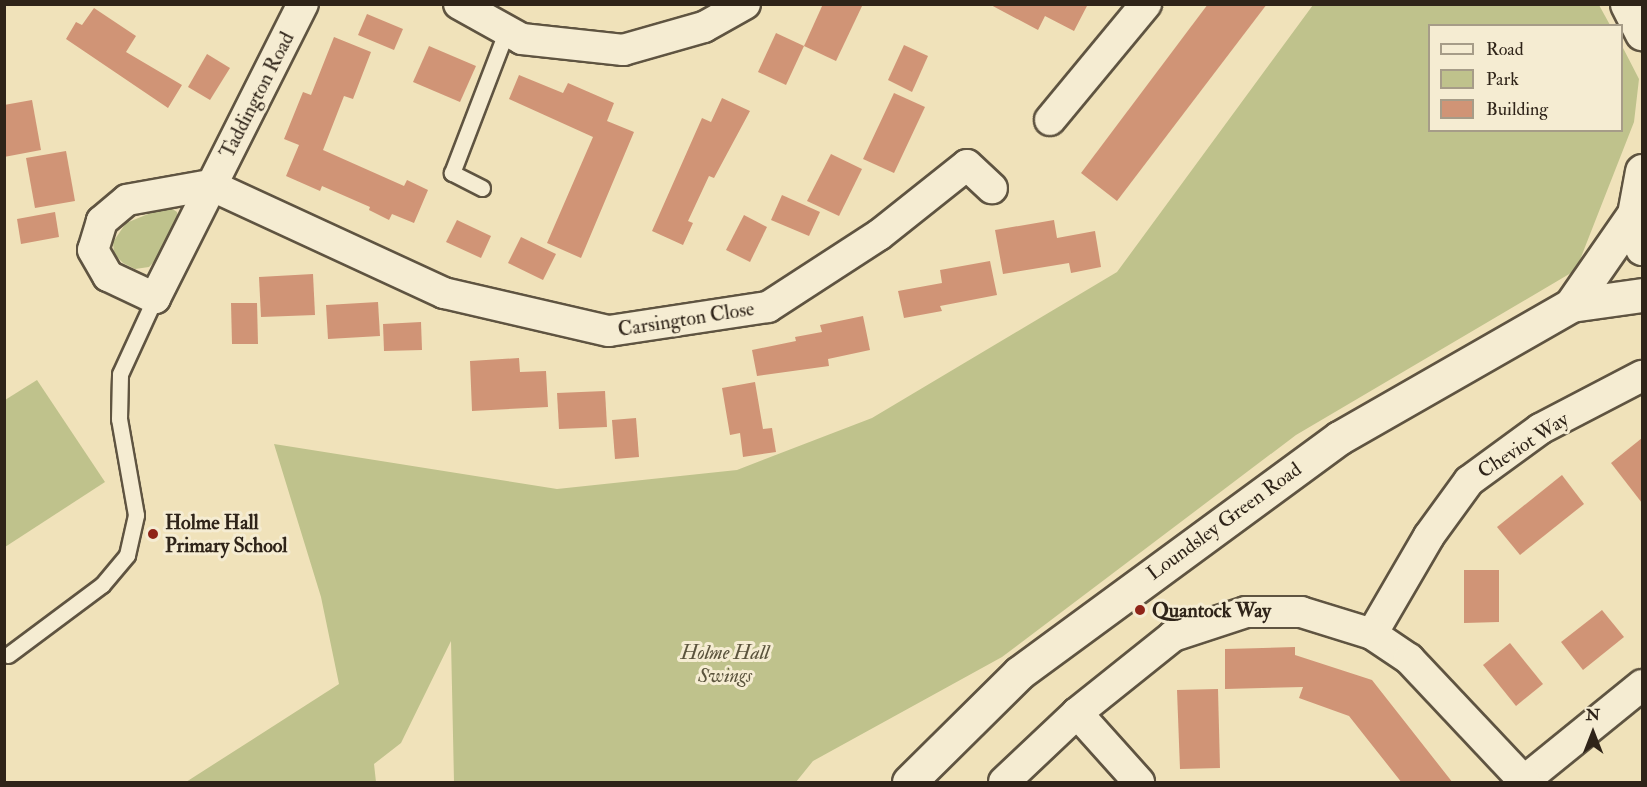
<!DOCTYPE html>
<style>
body{margin:0}
#map{position:relative;width:1647px;height:787px;overflow:hidden;background:#f0e2ba;font-family:"IM FELL Double Pica",serif}
div>[style]{position:absolute}
[style*='--x']{left:calc(var(--x)*1px);top:calc(var(--y)*1px);width:calc(var(--w)*1px);rotate:calc(var(--a)*1deg)}
.green>*{inset:0;background:#bfc28c}
.building>*{inset:0;background:#d09476}
.roads{filter:drop-shadow(2px 0 #5f5441) drop-shadow(-2px 0 #5f5441) drop-shadow(0 2px #5f5441) drop-shadow(0 -2px #5f5441)}
.service>*{height:15px;margin:-7.5px;padding:0 7.5px;transform-origin:7.5px;border-radius:7.5px;background:#f5ecd2}
.minor>*{height:30px;margin:-15px;padding:0 15px;transform-origin:15px;border-radius:15px;background:#f5ecd2}
.tertiary>*{height:33px;margin:-16.5px;padding:0 16.5px;transform-origin:16.5px;border-radius:16.5px;background:#f5ecd2}
.secondary>*{height:33px;margin:-16.5px;padding:0 16.5px;transform-origin:16.5px;border-radius:16.5px;background:#f5ecd2}
.dots>*{width:16px;height:16px;translate:-50% -50%;box-sizing:border-box;border:3px solid #f5ecd2;border-radius:50%}
span{translate:-50% -50%;white-space:nowrap;text-align:center;line-height:1.15;-webkit-text-stroke:6px #f5ecd2;paint-order:stroke}
.street-label{font-size:20px;color:#2f2419}
.poi-label{font-size:20px;color:#2f2419;font-weight:700}
.left{translate:0 -50%;text-align:left}
.park-label{font-size:20px;color:#5a533c;font-style:italic}
.frame{position:absolute;inset:0;border:6px solid #2f2419;pointer-events:none}
.legend{position:absolute;left:1428px;top:24px;width:195px;height:108px;box-sizing:border-box;background:#f5ecd2;border:2px solid #a69c88;margin:0;padding:8px 10px;list-style:none;font-size:18px;color:#2f2419}
.legend li{display:flex;align-items:center;gap:12px;height:30px}
.legend b{width:30px;border:2px solid #a69c88}
.north{position:absolute;left:1563px;top:703px;width:60px;height:60px;-webkit-text-stroke:4px #f5ecd2;paint-order:stroke;rotate:0deg;font-size:16px;font-weight:700;line-height:24px;text-align:center;color:#2f2419}
.north::after{content:'';display:block;margin:auto;width:21px;height:27px;background:#2f2419;clip-path:polygon(50% 0,100% 100%,50% 72%,0 100%)}
</style>
<div id="map">
<div class="green">
<i style="clip-path:polygon(1313px 5px,1599px 5px,1610px 25px,1430px 26px,1430px 130px,1622px 130px,1622px 46px,1639px 79px,1634px 122px,1576px 270px,1296px 435px,1002px 657px,813px 761px,796px 782px,454px 782px,451px 641px,401px 743px,374px 764px,376px 782px,186px 782px,339px 684px,321px 597px,274px 444px,557px 489px,737px 470px,872px 418px,1117px 272px)"></i>
<i style="clip-path:polygon(168px 206px,177px 212px,179px 226px,159px 257px,149px 267px,135px 269px,123px 263px,114px 254px,113px 242px,126px 223px)"></i>
<i style="clip-path:polygon(37px 380px,105px 482px,5px 547px,5px 400px)"></i>
</div>
<div class="building">
<i style="clip-path:polygon(823px 4px,863px 4px,836px 61px,804px 46px)"></i>
<i style="clip-path:polygon(989px 4px,1088px 4px,1074px 31px,1045px 16px,1038px 30px)"></i>
<i style="clip-path:polygon(1208px 4px,1267px 4px,1117px 201px,1081px 173px)"></i>
<i style="clip-path:polygon(94px 8px,136px 36px,126px 52px,182px 85px,168px 108px,66px 39px,76px 22px,82px 25px)"></i>
<i style="clip-path:polygon(367px 14px,403px 29px,394px 50px,358px 35px)"></i>
<i style="clip-path:polygon(776px 33px,804px 46px,786px 85px,758px 72px)"></i>
<i style="clip-path:polygon(334px 37px,371px 52px,353px 99px,344px 96px,323px 150px,404px 186px,407px 180px,428px 190px,414px 223px,392px 214px,389px 220px,369px 210px,370px 207px,322px 186px,320px 191px,286px 176px,299px 145px,284px 139px,303px 92px,311px 95px)"></i>
<i style="clip-path:polygon(904px 45px,928px 56px,912px 92px,888px 80px)"></i>
<i style="clip-path:polygon(429px 46px,476px 66px,460px 102px,413px 82px)"></i>
<i style="clip-path:polygon(207px 54px,230px 68px,210px 100px,188px 87px)"></i>
<i style="clip-path:polygon(519px 75px,563px 93px,568px 83px,614px 103px,607px 121px,634px 132px,581px 258px,547px 243px,593px 137px,509px 99px)"></i>
<i style="clip-path:polygon(894px 93px,925px 107px,894px 173px,863px 159px)"></i>
<i style="clip-path:polygon(722px 98px,750px 111px,714px 178px,709px 176px,688px 221px,693px 223px,683px 245px,652px 231px,702px 118px,711px 122px)"></i>
<i style="clip-path:polygon(32px 100px,41px 150px,4px 157px,4px 105px)"></i>
<i style="clip-path:polygon(66px 151px,75px 201px,35px 208px,26px 158px)"></i>
<i style="clip-path:polygon(831px 154px,862px 169px,839px 216px,807px 201px)"></i>
<i style="clip-path:polygon(782px 195px,820px 212px,809px 236px,771px 220px)"></i>
<i style="clip-path:polygon(55px 212px,59px 237px,21px 244px,17px 219px)"></i>
<i style="clip-path:polygon(744px 215px,767px 227px,750px 262px,726px 250px)"></i>
<i style="clip-path:polygon(457px 220px,491px 236px,481px 258px,446px 242px)"></i>
<i style="clip-path:polygon(1054px 220px,1057px 238px,1095px 231px,1101px 267px,1071px 273px,1069px 263px,1003px 274px,995px 230px)"></i>
<i style="clip-path:polygon(521px 237px,556px 254px,543px 280px,508px 263px)"></i>
<i style="clip-path:polygon(990px 261px,997px 295px,940px 306px,942px 311px,904px 318px,898px 291px,942px 283px,940px 270px)"></i>
<i style="clip-path:polygon(313px 274px,315px 315px,261px 317px,259px 277px)"></i>
<i style="clip-path:polygon(378px 302px,380px 336px,328px 339px,326px 305px)"></i>
<i style="clip-path:polygon(231px 303px,257px 303px,258px 344px,232px 344px)"></i>
<i style="clip-path:polygon(863px 316px,870px 350px,828px 359px,829px 366px,757px 376px,752px 350px,796px 341px,795px 337px,822px 332px,820px 325px)"></i>
<i style="clip-path:polygon(421px 322px,422px 350px,384px 351px,383px 324px)"></i>
<i style="clip-path:polygon(519px 358px,520px 372px,546px 371px,548px 407px,472px 411px,470px 361px)"></i>
<i style="clip-path:polygon(755px 382px,763px 429px,772px 428px,776px 452px,743px 457px,740px 433px,730px 435px,722px 388px)"></i>
<i style="clip-path:polygon(605px 391px,607px 427px,559px 429px,557px 393px)"></i>
<i style="clip-path:polygon(636px 418px,639px 457px,615px 459px,612px 420px)"></i>
<i style="clip-path:polygon(1642px 438px,1642px 503px,1611px 463px)"></i>
<i style="clip-path:polygon(1562px 475px,1584px 504px,1520px 555px,1497px 527px)"></i>
<i style="clip-path:polygon(1464px 570px,1499px 570px,1499px 622px,1464px 623px)"></i>
<i style="clip-path:polygon(1602px 610px,1624px 637px,1583px 670px,1561px 642px)"></i>
<i style="clip-path:polygon(1510px 643px,1543px 684px,1516px 706px,1483px 665px)"></i>
<i style="clip-path:polygon(1295px 647px,1295px 655px,1372px 680px,1453px 783px,1402px 783px,1349px 716px,1299px 698px,1303px 687px,1225px 689px,1225px 649px)"></i>
<i style="clip-path:polygon(1218px 689px,1220px 768px,1180px 769px,1177px 690px)"></i>
</div>
<div class="roads">
<div class="service">
<i style="--x:482;--y:188;--w:34;--a:-153"></i>
<i style="--x:452;--y:173;--w:153;--a:-69"></i>
<i style="--x:8;--y:655;--w:117;--a:-36.7"></i>
<i style="--x:102;--y:585;--w:39;--a:-50"></i>
<i style="--x:127;--y:555;--w:41;--a:-77.3"></i>
<i style="--x:136;--y:515;--w:97;--a:-100"></i>
<i style="--x:119;--y:419;--w:45;--a:-88.7"></i>
<i style="--x:120;--y:374;--w:84;--a:-65.3"></i>
</div>
<div class="minor">
<i style="--x:459;--y:4;--w:72;--a:29.1"></i>
<i style="--x:522;--y:39;--w:102;--a:6.2"></i>
<i style="--x:623;--y:50;--w:84;--a:-15.9"></i>
<i style="--x:704;--y:27;--w:47;--a:-29.3"></i>
<i style="--x:1050;--y:120;--w:151;--a:-50.4"></i>
<i style="--x:210;--y:185;--w:258;--a:24.8"></i>
<i style="--x:444;--y:293;--w:169;--a:13"></i>
<i style="--x:609;--y:331;--w:161;--a:-8.6"></i>
<i style="--x:768;--y:307;--w:132;--a:-33"></i>
<i style="--x:879;--y:235;--w:112;--a:-38.5"></i>
<i style="--x:967;--y:165;--w:34;--a:43"></i>
<i style="--x:210;--y:185;--w:84;--a:169.8"></i>
<i style="--x:127;--y:200;--w:33;--a:140"></i>
<i style="--x:102;--y:221;--w:30;--a:107"></i>
<i style="--x:93;--y:250;--w:30;--a:60"></i>
<i style="--x:108;--y:276;--w:52;--a:25.1"></i>
<i style="--x:155;--y:298;--w:329;--a:-63.3"></i>
<i style="--x:1372;--y:634;--w:113;--a:-59.8"></i>
<i style="--x:1429;--y:536;--w:68;--a:-54"></i>
<i style="--x:1469;--y:481;--w:88;--a:-36.2"></i>
<i style="--x:1540;--y:429;--w:115;--a:-27.5"></i>
<i style="--x:1077;--y:713;--w:93;--a:48.1"></i>
<i style="--x:1524;--y:781;--w:152;--a:-39.1"></i>
<i style="--x:1004;--y:782;--w:100;--a:-43.4"></i>
<i style="--x:1077;--y:713;--w:123;--a:-38.7"></i>
<i style="--x:1173;--y:636;--w:77;--a:-18.2"></i>
<i style="--x:1246;--y:612;--w:55;--a:0"></i>
<i style="--x:1301;--y:612;--w:74;--a:17.2"></i>
<i style="--x:1372;--y:634;--w:45;--a:34"></i>
<i style="--x:1409;--y:659;--w:169;--a:46.7"></i>
</div>
<div class="tertiary">
<i style="--x:1627;--y:4;--w:33;--a:63"></i>
</div>
<div class="secondary">
<i style="--x:1642;--y:171;--w:44;--a:100.5"></i>
<i style="--x:1634;--y:214;--w:35;--a:77"></i>
<i style="--x:1571;--y:305;--w:111;--a:-55.3"></i>
<i style="--x:909;--y:782;--w:155;--a:-44.7"></i>
<i style="--x:1019;--y:673;--w:397;--a:-36.3"></i>
<i style="--x:1339;--y:438;--w:267;--a:-29.8"></i>
<i style="--x:1571;--y:305;--w:72;--a:-8"></i>
</div>
</div>
<div class="dots">
<i style="left:153px;top:534px;background:#8f2418"></i>
<i style="left:1140px;top:610px;background:#8f2418"></i>
</div>
<div class="street-label">
<span style="left:257px;top:95px;rotate:-63deg">Taddington Road</span>
<span style="left:686px;top:319px;rotate:-9deg">Carsington Close</span>
<span style="left:1523px;top:445px;rotate:-33deg">Cheviot Way</span>
<span style="left:1224px;top:521px;rotate:-36deg">Loundsley Green Road</span>
</div>
<div class="poi-label">
<span class="left" style="left:165px;top:534px">Holme Hall<br>Primary School</span>
<span class="left" style="left:1152px;top:610px">Quantock Way</span>
</div>
<div class="park-label">
<span style="left:725px;top:664px">Holme Hall<br>Swings</span>
</div>
<div class="frame"></div>
<ul class="legend">
<li><b style="height:8px;background:#f5ecd2"></b>Road</li>
<li><b style="height:16px;background:#bfc28c"></b>Park</li>
<li><b style="height:16px;background:#d09476"></b>Building</li>
</ul>
<div class="north">N</div>
</div>
